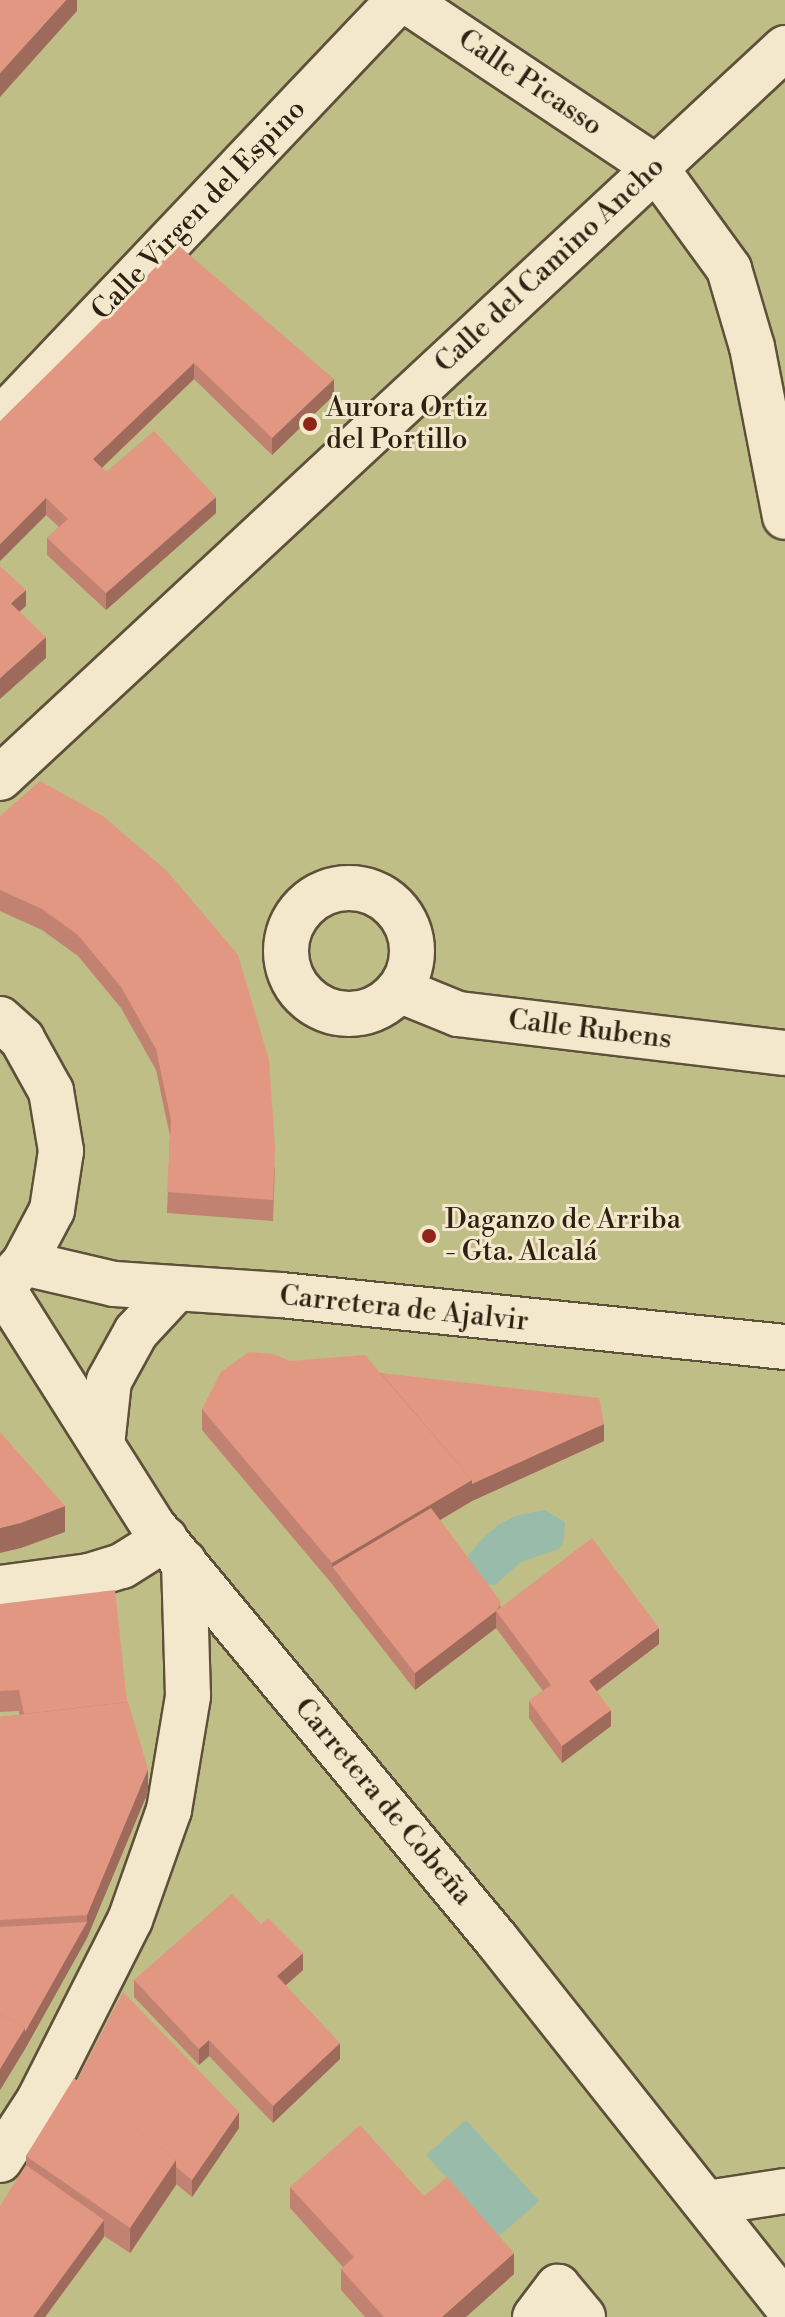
<!DOCTYPE html>
<meta charset="utf-8">
<style>
body{margin:0}
#map{position:relative;width:785px;height:2317px;overflow:hidden;background:#ecdbb1;font-family:"Libre Bodoni",serif}
div>[style]{position:absolute}
[style*='--x']{left:calc(var(--x)*1px);top:calc(var(--y)*1px);width:calc(var(--w)*1px);rotate:calc(var(--a)*1deg)}
.green>*{inset:0;background:#bfbe87}
.water>*{inset:0;background:#9ba}
.roads{filter:drop-shadow(2px 0 #5e503a) drop-shadow(-2px 0 #5e503a) drop-shadow(0 2px #5e503a) drop-shadow(0 -2px #5e503a)}
.minor>*{height:44px;margin:-22px;padding:0 22px;transform-origin:22px;border-radius:22px;background:#f3e8cc}
.minor>.ring{margin:-22px;padding:0;box-sizing:content-box;background:none;border:44px solid #f3e8cc;border-radius:50%}
.wall>*{inset:0;background:#c28271}
.shaded-wall>*{inset:0;background:#9e6a5c}
.building>*{inset:0;background:#e29783}
.dots>*{width:22px;height:22px;translate:-50% -50%;box-sizing:border-box;border:4px solid #f3e8cc;border-radius:50%}
span{translate:-50% -50%;white-space:nowrap;text-align:center;line-height:1.15;-webkit-text-stroke:6px #f3e8cc;paint-order:stroke}
.street-label{font-size:28px;color:#2f2112}
.poi-label{font-size:28px;color:#2f2112}
.left{translate:0 -50%;text-align:left}
</style>
<div id="map">
<div class="green">
<i style="clip-path:polygon(0 0,785px 0,785px 2317px,0 2317px)"></i>
</div>
<div class="water">
<i style="clip-path:polygon(545px 1510px,565px 1522px,564px 1541px,559px 1549px,521px 1562px,495px 1585px,483px 1584px,467px 1565px,469px 1554px,483px 1538px,498px 1525px,518px 1515px)"></i>
<i style="clip-path:polygon(466px 2120px,539px 2201px,499px 2236px,426px 2155px)"></i>
</div>
<div class="roads">
<div class="minor">
<i style="--x:405;--y:0;--w:301;--a:33.7"></i>
<i style="--x:655;--y:167;--w:126;--a:54"></i>
<i style="--x:729;--y:269;--w:81;--a:73.6"></i>
<i style="--x:752;--y:347;--w:173;--a:79"></i>
<i style="--x:0;--y:420;--w:579;--a:-46.47"></i>
<i style="--x:0;--y:778;--w:1072;--a:-42.92"></i>
<i class="ring" style="left:286px;top:888px;width:82px;height:82px"></i>
<i style="--x:399;--y:990;--w:64;--a:22.1"></i>
<i style="--x:458;--y:1014;--w:329;--a:6.8"></i>
<i style="--x:0;--y:1019;--w:30;--a:42"></i>
<i style="--x:22;--y:1039;--w:60;--a:60.9"></i>
<i style="--x:51;--y:1091;--w:61;--a:80.5"></i>
<i style="--x:61;--y:1151;--w:60;--a:98.7"></i>
<i style="--x:52;--y:1210;--w:60;--a:117.8"></i>
<i style="--x:24;--y:1263;--w:28;--a:132"></i>
<i style="--x:24;--y:1263;--w:92;--a:13.1"></i>
<i style="--x:114;--y:1284;--w:167;--a:3.8"></i>
<i style="--x:281;--y:1295;--w:507;--a:5.89"></i>
<i style="--x:2;--y:1287;--w:283;--a:57.7"></i>
<i style="--x:153;--y:1526;--w:537;--a:50.29"></i>
<i style="--x:496;--y:1939;--w:465;--a:51.6"></i>
<i style="--x:102;--y:1445;--w:64;--a:-83.8"></i>
<i style="--x:109;--y:1381;--w:56;--a:-61.1"></i>
<i style="--x:136;--y:1332;--w:59;--a:-47.1"></i>
<i style="--x:0;--y:1588;--w:90;--a:-7.7"></i>
<i style="--x:89;--y:1576;--w:34;--a:-17"></i>
<i style="--x:122;--y:1566;--w:51;--a:-32.1"></i>
<i style="--x:0;--y:2160;--w:72;--a:-57"></i>
<i style="--x:39;--y:2100;--w:202;--a:-63.2"></i>
<i style="--x:130;--y:1920;--w:117;--a:-70.5"></i>
<i style="--x:169;--y:1810;--w:116;--a:-80.5"></i>
<i style="--x:188;--y:1696;--w:134;--a:-91.7"></i>
<i style="--x:707;--y:2203;--w:79;--a:-8.7"></i>
<i style="--x:535;--y:2317;--w:38;--a:-53"></i>
<i style="--x:558;--y:2287;--w:39;--a:50"></i>
</div>
</div>
<div class="wall">
<i style="clip-path:polygon(178px 245px,334px 395px,272px 455px,194px 379px,102px 468px,106px 472px,216px 513px,106px 610px,47px 555px,47px 538px,59px 527px,46px 515px,0 561px)"></i>
<i style="clip-path:polygon(0 816px,275px 1168px,273px 1221px,167px 1213px,170px 1136px,156px 1070px,121px 1008px,78px 956px,42px 930px,0 911px)"></i>
<i style="clip-path:polygon(290px 1361px,381px 1373px,604px 1441px,472px 1501px,440px 1520px,501px 1607px,659px 1644px,597px 1691px,611px 1726px,562px 1763px,529px 1718px,529px 1701px,543px 1691px,496px 1628px,415px 1690px,332px 1584px,202px 1430px,202px 1409px)"></i>
<i style="clip-path:polygon(0 1604px,127px 1702px,148px 1792px,87px 1938px,25px 2049px,0 2090px,0 1717px,19px 1715px,19px 1711px,0 1712px)"></i>
<i style="clip-path:polygon(303px 1970px,285px 1986px,340px 2059px,273px 2123px,209px 2056px,199px 2065px,134px 1997px,134px 1980px)"></i>
<i style="clip-path:polygon(77px 2081px,239px 2128px,192px 2197px,176px 2184px,130px 2253px,104px 2236px,45px 2317px,0 2317px,26px 2165px,26px 2156px)"></i>
<i style="clip-path:polygon(290px 2187px,424px 2196px,514px 2274px,466px 2317px,365px 2317px,341px 2290px,341px 2269px,343px 2267px,290px 2208px)"></i>
</div>
<div class="shaded-wall">
<i style="clip-path:polygon(66px 0,77px 0,77px 11px,0 97px,0 73px)"></i>
<i style="clip-path:polygon(194px 363px,194px 379px,93px 476px,93px 459px)"></i>
<i style="clip-path:polygon(334px 379px,334px 395px,272px 455px,272px 438px)"></i>
<i style="clip-path:polygon(216px 497px,216px 513px,106px 610px,106px 593px)"></i>
<i style="clip-path:polygon(46px 498px,46px 515px,0 561px,0 544px)"></i>
<i style="clip-path:polygon(26px 590px,26px 606px,8px 622px,8px 606px)"></i>
<i style="clip-path:polygon(46px 637px,46px 658px,0 699px,0 678px)"></i>
<i style="clip-path:polygon(604px 1424px,604px 1441px,472px 1501px,341px 1579px,332px 1567px,332px 1563px,472px 1480px)"></i>
<i style="clip-path:polygon(65px 1506px,65px 1532px,21px 1548px,0 1553px,0 1528px)"></i>
<i style="clip-path:polygon(496px 1611px,496px 1628px,415px 1690px,415px 1673px)"></i>
<i style="clip-path:polygon(659px 1628px,659px 1644px,589px 1697px,589px 1681px)"></i>
<i style="clip-path:polygon(611px 1710px,611px 1726px,562px 1763px,562px 1746px)"></i>
<i style="clip-path:polygon(148px 1769px,148px 1792px,87px 1938px,25px 2049px,0 2090px,0 2069px,87px 1922px,87px 1915px)"></i>
<i style="clip-path:polygon(303px 1953px,303px 1970px,277px 1993px,277px 1976px)"></i>
<i style="clip-path:polygon(209px 2040px,209px 2056px,199px 2065px,199px 2049px)"></i>
<i style="clip-path:polygon(340px 2043px,340px 2059px,273px 2123px,273px 2106px)"></i>
<i style="clip-path:polygon(239px 2112px,239px 2128px,192px 2197px,192px 2180px)"></i>
<i style="clip-path:polygon(176px 2160px,176px 2185px,130px 2253px,130px 2228px)"></i>
<i style="clip-path:polygon(104px 2220px,104px 2237px,45px 2317px,33px 2317px)"></i>
<i style="clip-path:polygon(514px 2253px,514px 2274px,466px 2317px,442px 2317px)"></i>
</div>
<div class="building">
<i style="clip-path:polygon(0 0,66px 0,0 73px)"></i>
<i style="clip-path:polygon(178px 245px,334px 379px,272px 438px,194px 363px,93px 459px,106px 472px,154px 431px,216px 497px,106px 593px,47px 538px,68px 519px,46px 498px,0 544px,0 421px)"></i>
<i style="clip-path:polygon(0 566px,26px 590px,10px 603px,0 593px)"></i>
<i style="clip-path:polygon(0 593px,46px 637px,0 678px)"></i>
<i style="clip-path:polygon(40px 781px,103px 816px,167px 871px,238px 955px,269px 1060px,275px 1147px,273px 1200px,167px 1192px,171px 1120px,156px 1049px,121px 987px,78px 935px,42px 909px,0 890px,0 816px)"></i>
<i style="clip-path:polygon(249px 1352px,273px 1354px,290px 1361px,365px 1355px,472px 1480px,332px 1563px,202px 1409px,221px 1372px)"></i>
<i style="clip-path:polygon(381px 1373px,599px 1398px,604px 1424px,472px 1484px,472px 1480px)"></i>
<i style="clip-path:polygon(0 1432px,65px 1506px,21px 1523px,0 1528px)"></i>
<i style="clip-path:polygon(431px 1508px,501px 1602px,496px 1611px,415px 1673px,332px 1567px)"></i>
<i style="clip-path:polygon(592px 1538px,659px 1628px,589px 1681px,611px 1710px,562px 1746px,529px 1701px,551px 1685px,496px 1611px)"></i>
<i style="clip-path:polygon(115px 1590px,127px 1702px,24px 1714px,19px 1690px,0 1691px,0 1604px)"></i>
<i style="clip-path:polygon(128px 1702px,148px 1769px,87px 1915px,0 1920px,0 1717px)"></i>
<i style="clip-path:polygon(232px 1894px,261px 1924px,268px 1918px,303px 1953px,277px 1976px,340px 2043px,273px 2106px,209px 2040px,199px 2049px,134px 1980px)"></i>
<i style="clip-path:polygon(87px 1922px,25px 2032px,25px 2028px,0 2014px,0 1927px)"></i>
<i style="clip-path:polygon(123px 1992px,239px 2112px,192px 2180px,176px 2167px,176px 2160px,77px 2081px)"></i>
<i style="clip-path:polygon(0 2014px,25px 2028px,0 2069px)"></i>
<i style="clip-path:polygon(74px 2078px,176px 2160px,130px 2228px,26px 2156px)"></i>
<i style="clip-path:polygon(360px 2125px,424px 2196px,447px 2177px,514px 2253px,442px 2317px,384px 2317px,341px 2269px,354px 2257px,290px 2187px)"></i>
<i style="clip-path:polygon(26px 2165px,104px 2220px,33px 2317px,0 2317px,0 2206px)"></i>
</div>
<div class="dots">
<i style="left:310px;top:424px;background:#8f2418"></i>
<i style="left:429px;top:1236px;background:#8f2418"></i>
</div>
<div class="street-label">
<span style="left:530px;top:83px;rotate:34deg">Calle Picasso</span>
<span style="left:199px;top:210px;rotate:-46deg">Calle Virgen del Espino</span>
<span style="left:550px;top:265px;rotate:-43deg">Calle del Camino Ancho</span>
<span style="left:590px;top:1030px;rotate:7deg">Calle Rubens</span>
<span style="left:404px;top:1309px;rotate:6deg">Carretera de Ajalvir</span>
<span style="left:383px;top:1802px;rotate:50deg">Carretera de Cobeña</span>
</div>
<div class="poi-label">
<span class="left" style="left:326px;top:424px">Aurora Ortiz<br>del Portillo</span>
<span class="left" style="left:445px;top:1236px">Daganzo de Arriba<br>- Gta. Alcalá</span>
</div>
</div>
